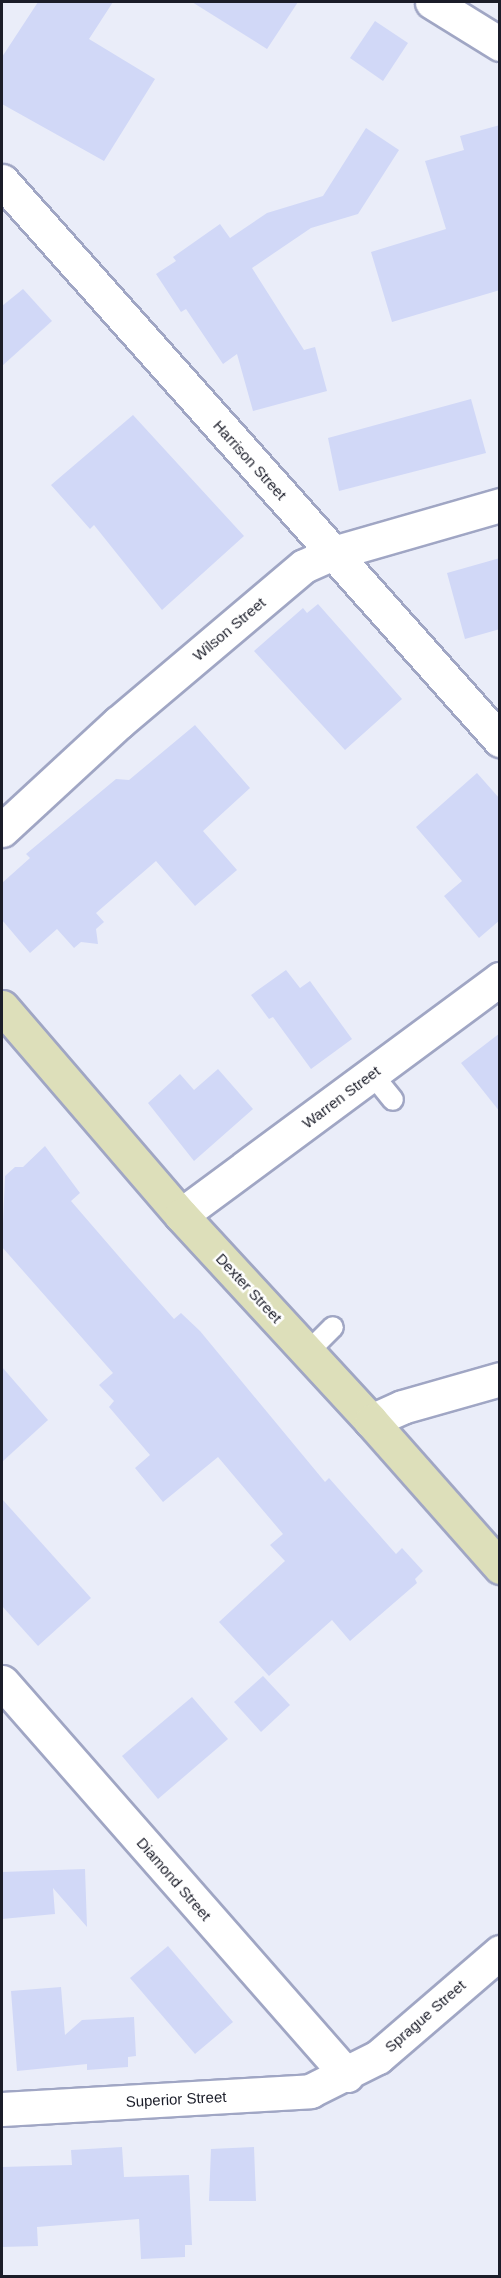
<!DOCTYPE html>
<style>
body{margin:0}
#map{position:relative;width:501px;height:2278px;overflow:hidden;background:#eaedf9;font-family:Helvetica,sans-serif}
div>[style]{position:absolute}
[style*='--x']{left:calc(var(--x)*1px);top:calc(var(--y)*1px);width:calc(var(--w)*1px);rotate:calc(var(--a)*1deg)}
.building>*{inset:0;background:#d1d8f7}
.roads{filter:drop-shadow(2px 0 #a0a6c4) drop-shadow(-2px 0 #a0a6c4) drop-shadow(0 2px #a0a6c4) drop-shadow(0 -2px #a0a6c4)}
.lane>*{height:20px;margin:-10px;padding:0 10px;transform-origin:10px;border-radius:10px;background:#fff}
.street>*{height:33px;margin:-16.5px;padding:0 16.5px;transform-origin:16.5px;border-radius:16.5px;background:#fff}
.secondary>*{height:33px;margin:-16.5px;padding:0 16.5px;transform-origin:16.5px;border-radius:16.5px;background:#dddfba}
span{translate:-50% -50%;white-space:nowrap;text-align:center;line-height:1.15;-webkit-text-stroke:5px #fff;paint-order:stroke}
.street-label{font-size:15px;color:#1b1d29}
.frame{position:absolute;inset:0;border:3px solid #1b1d29;pointer-events:none}
</style>
<div id="map">
<div class="building">
<i style="clip-path:polygon(38px 2px,113px 2px,89px 39px,155px 79px,104px 161px,2px 104px,2px 57px)"></i>
<i style="clip-path:polygon(192px 2px,298px 2px,267px 49px)"></i>
<i style="clip-path:polygon(375px 21px,408px 43px,383px 81px,350px 58px)"></i>
<i style="clip-path:polygon(500px 125px,500px 290px,392px 322px,371px 252px,446px 229px,425px 161px,464px 150px,460px 136px)"></i>
<i style="clip-path:polygon(366px 128px,399px 150px,358px 214px,311px 228px,252px 268px,304px 350px,315px 347px,327px 391px,253px 411px,237px 354px,223px 364px,186px 309px,181px 312px,156px 274px,176px 261px,173px 257px,220px 224px,230px 238px,267px 213px,323px 196px)"></i>
<i style="clip-path:polygon(23px 289px,52px 321px,2px 366px,2px 306px)"></i>
<i style="clip-path:polygon(471px 399px,486px 453px,339px 491px,328px 438px)"></i>
<i style="clip-path:polygon(133px 415px,244px 536px,162px 610px,94px 525px,90px 529px,51px 485px)"></i>
<i style="clip-path:polygon(500px 558px,500px 629px,465px 639px,447px 573px)"></i>
<i style="clip-path:polygon(318px 604px,402px 699px,345px 750px,254px 651px,303px 608px,307px 613px)"></i>
<i style="clip-path:polygon(195px 725px,250px 788px,203px 831px,237px 870px,195px 906px,156px 861px,96px 913px,104px 922px,96px 929px,98px 944px,81px 942px,74px 948px,57px 929px,30px 953px,2px 920px,2px 883px,30px 858px,26px 854px,116px 779px,129px 780px)"></i>
<i style="clip-path:polygon(477px 773px,500px 799px,500px 920px,479px 938px,444px 896px,462px 881px,416px 827px)"></i>
<i style="clip-path:polygon(286px 970px,300px 988px,310px 981px,352px 1039px,311px 1069px,273px 1017px,269px 1019px,251px 995px)"></i>
<i style="clip-path:polygon(500px 1033px,500px 1112px,461px 1063px)"></i>
<i style="clip-path:polygon(218px 1069px,253px 1109px,194px 1161px,148px 1103px,180px 1074px,194px 1090px)"></i>
<i style="clip-path:polygon(45px 1146px,80px 1193px,71px 1201px,128px 1267px,174px 1319px,181px 1313px,200px 1331px,325px 1482px,329px 1478px,396px 1554px,402px 1548px,423px 1571px,415px 1579px,417px 1583px,350px 1641px,332px 1620px,269px 1676px,219px 1622px,285px 1561px,270px 1545px,283px 1534px,218px 1457px,163px 1502px,135px 1468px,150px 1455px,109px 1407px,114px 1401px,99px 1385px,113px 1373px,2px 1247px,5px 1176px,15px 1167px,23px 1167px)"></i>
<i style="clip-path:polygon(2px 1367px,48px 1420px,2px 1462px)"></i>
<i style="clip-path:polygon(2px 1499px,91px 1598px,38px 1646px,2px 1606px)"></i>
<i style="clip-path:polygon(263px 1676px,290px 1705px,261px 1732px,234px 1702px)"></i>
<i style="clip-path:polygon(192px 1697px,228px 1739px,158px 1799px,122px 1756px)"></i>
<i style="clip-path:polygon(85px 1869px,87px 1927px,53px 1888px,55px 1914px,2px 1919px,2px 1872px)"></i>
<i style="clip-path:polygon(168px 1946px,233px 2022px,195px 2054px,130px 1978px)"></i>
<i style="clip-path:polygon(61px 1987px,65px 2035px,82px 2020px,134px 2017px,136px 2056px,128px 2057px,128px 2067px,87px 2070px,87px 2064px,17px 2071px,11px 1991px)"></i>
<i style="clip-path:polygon(122px 2147px,124px 2177px,189px 2175px,192px 2245px,185px 2245px,185px 2257px,141px 2259px,139px 2219px,37px 2227px,38px 2246px,2px 2247px,2px 2167px,72px 2165px,71px 2150px)"></i>
<i style="clip-path:polygon(254px 2147px,256px 2201px,209px 2201px,211px 2149px)"></i>
</div>
<div class="roads">
<div class="lane">
<i style="--x:372;--y:1074;--w:33;--a:51"></i>
<i style="--x:308;--y:1352;--w:35;--a:-45"></i>
</div>
<div class="street">
<i style="--x:432;--y:2;--w:80;--a:31.7"></i>
<i style="--x:2;--y:181;--w:749;--a:48.3"></i>
<i style="--x:2;--y:830;--w:158;--a:-42.7"></i>
<i style="--x:118;--y:723;--w:243;--a:-40.2"></i>
<i style="--x:304;--y:566;--w:32;--a:-24"></i>
<i style="--x:333;--y:553;--w:174;--a:-16"></i>
<i style="--x:181;--y:1215;--w:397;--a:-36.5"></i>
<i style="--x:371;--y:1421;--w:34;--a:-24"></i>
<i style="--x:402;--y:1407;--w:102;--a:-15.9"></i>
<i style="--x:2;--y:1682;--w:523;--a:48.72"></i>
<i style="--x:2;--y:2109;--w:309;--a:-3.3"></i>
<i style="--x:310;--y:2091;--w:76;--a:-26.6"></i>
<i style="--x:378;--y:2057;--w:161;--a:-40.7"></i>
</div>
<div class="secondary">
<i style="--x:2;--y:1007;--w:274;--a:49.3"></i>
<i style="--x:181;--y:1215;--w:280;--a:47.3"></i>
<i style="--x:371;--y:1421;--w:195;--a:48.5"></i>
</div>
</div>
<div class="street-label">
<span style="left:250px;top:460px;rotate:48deg">Harrison Street</span>
<span style="left:229px;top:629px;rotate:-40deg">Wilson Street</span>
<span style="left:341px;top:1097px;rotate:-37deg">Warren Street</span>
<span style="left:249px;top:1288px;rotate:47deg">Dexter Street</span>
<span style="left:174px;top:1879px;rotate:49deg">Diamond Street</span>
<span style="left:425px;top:2016px;rotate:-41deg">Sprague Street</span>
<span style="left:176px;top:2099px;rotate:-3deg">Superior Street</span>
</div>
<div class="frame"></div>
</div>
